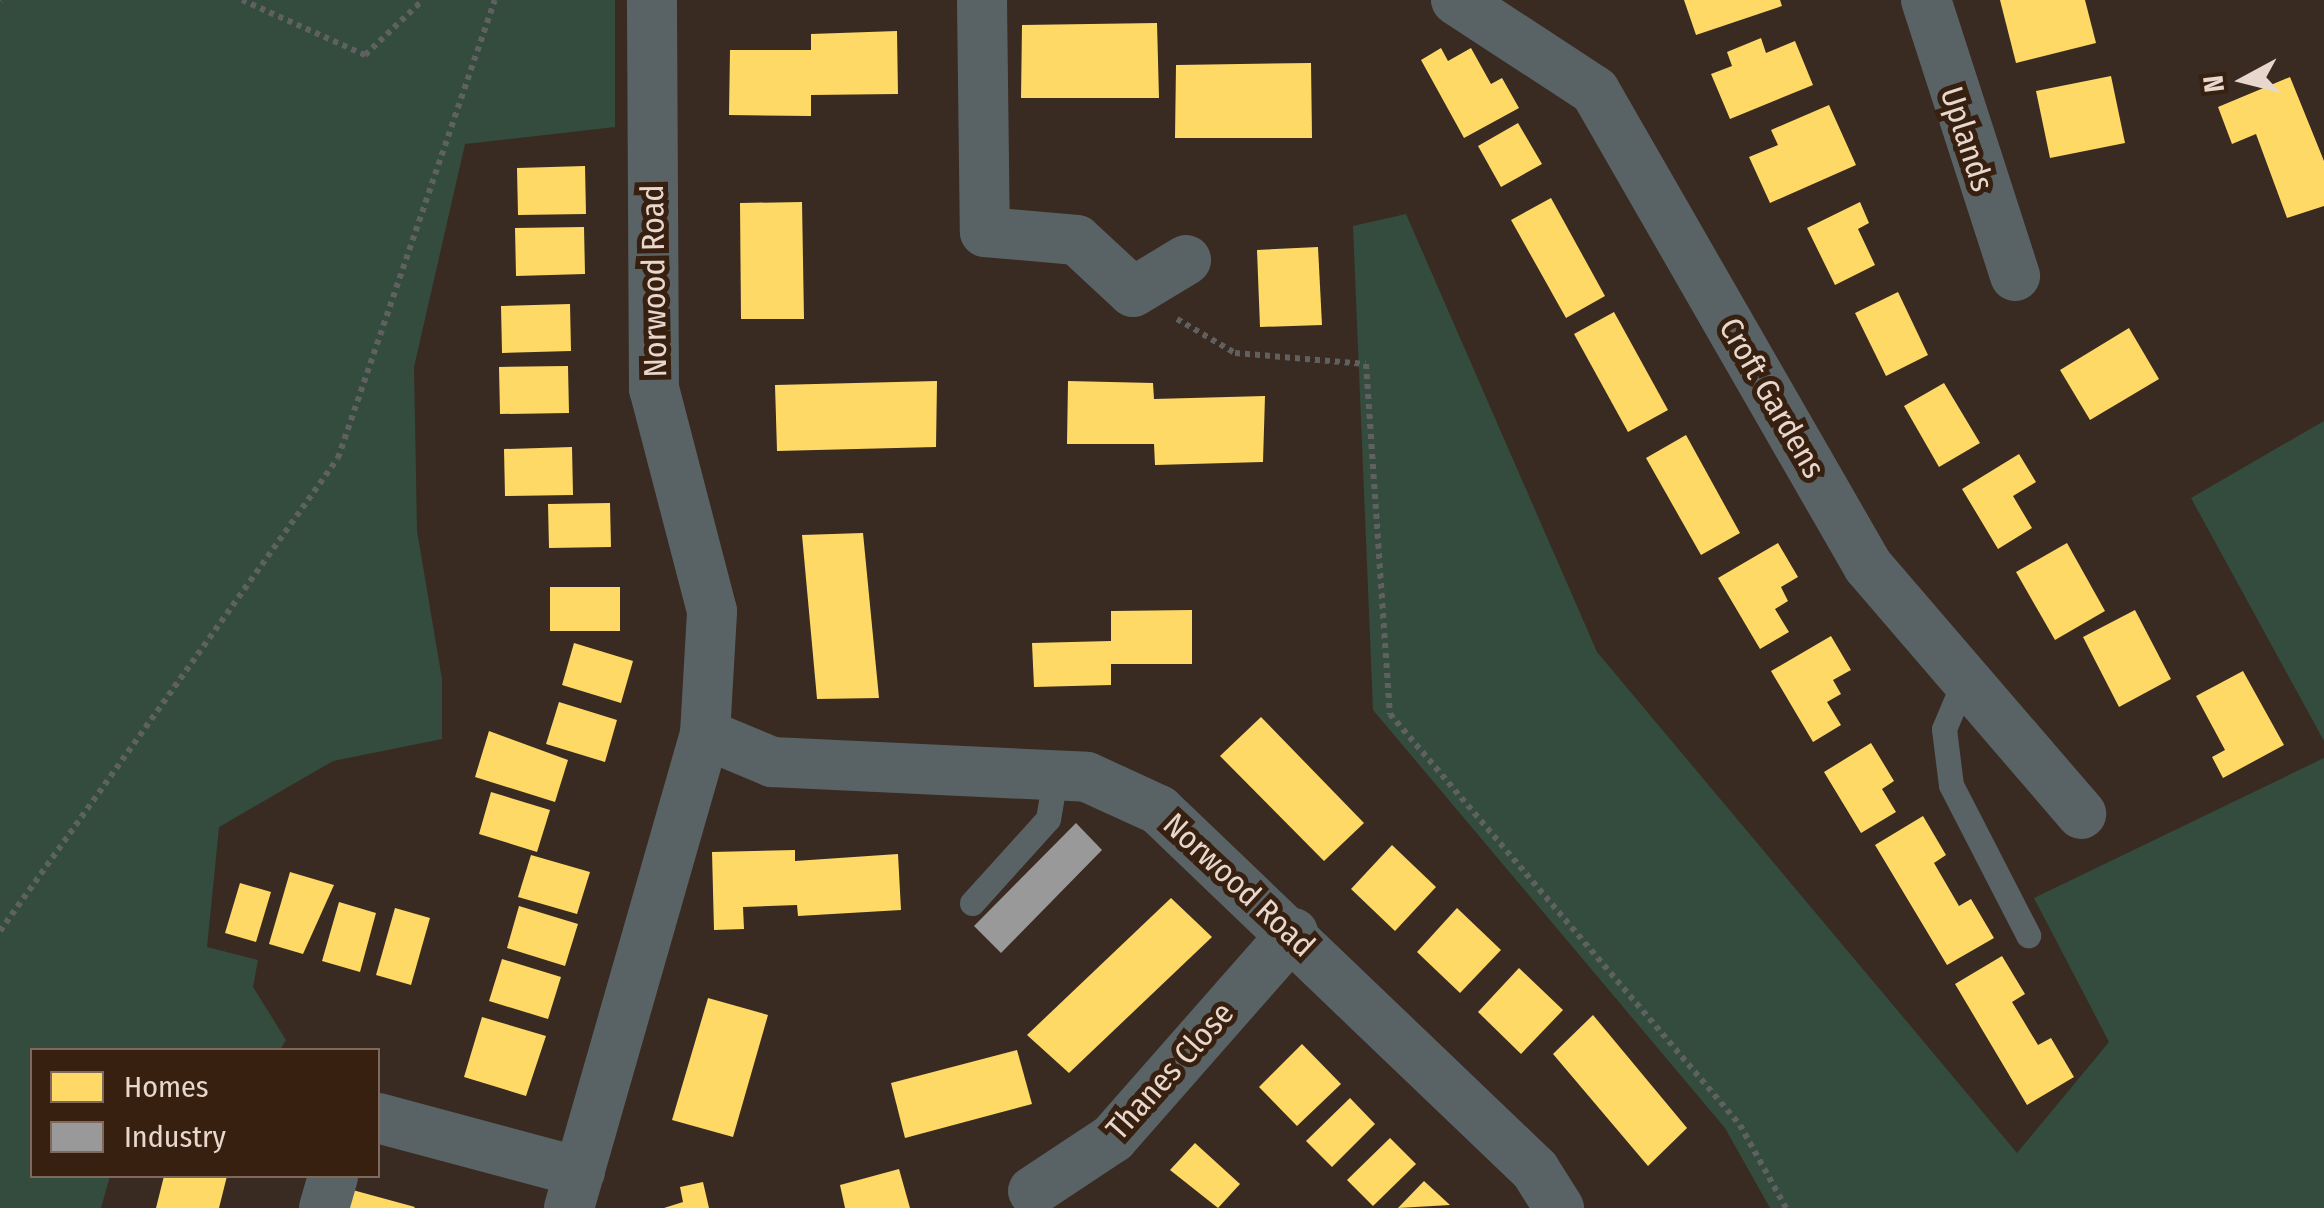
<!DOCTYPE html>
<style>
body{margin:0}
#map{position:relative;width:2324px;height:1208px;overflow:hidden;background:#392b22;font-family:"Fira Sans Condensed",sans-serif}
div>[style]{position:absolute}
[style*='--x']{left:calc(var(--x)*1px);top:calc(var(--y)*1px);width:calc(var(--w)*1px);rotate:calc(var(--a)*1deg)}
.green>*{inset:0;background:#344c3e}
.homes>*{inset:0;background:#ffd966}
.industry>*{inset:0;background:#999}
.path>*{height:6px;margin-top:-3px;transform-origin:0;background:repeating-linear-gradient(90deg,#5f6161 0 5px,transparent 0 10px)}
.lane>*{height:25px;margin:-12.5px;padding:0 12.5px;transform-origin:12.5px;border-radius:12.5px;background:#596366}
.street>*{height:50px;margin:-25px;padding:0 25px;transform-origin:25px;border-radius:25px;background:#596366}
span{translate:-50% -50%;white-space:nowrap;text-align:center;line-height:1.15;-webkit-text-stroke:10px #382010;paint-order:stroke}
.street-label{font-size:32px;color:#e8d7cd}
.legend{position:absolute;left:30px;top:1048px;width:350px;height:130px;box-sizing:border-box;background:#382010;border:2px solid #7e695c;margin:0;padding:12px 18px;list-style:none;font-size:30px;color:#e8d7cd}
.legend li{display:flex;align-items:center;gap:20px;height:50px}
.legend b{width:50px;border:2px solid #7e695c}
.north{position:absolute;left:2194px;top:30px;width:100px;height:100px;-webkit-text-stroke:8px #382010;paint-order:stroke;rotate:263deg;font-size:28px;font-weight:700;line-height:40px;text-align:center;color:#e8d7cd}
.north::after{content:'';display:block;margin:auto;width:35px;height:45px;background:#e8d7cd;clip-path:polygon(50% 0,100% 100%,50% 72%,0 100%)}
</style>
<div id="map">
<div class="green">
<i style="clip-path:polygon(0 0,615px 0,615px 127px,465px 144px,414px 367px,417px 531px,442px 679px,442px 739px,333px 761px,219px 827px,207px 947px,258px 960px,253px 987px,286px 1040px,280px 1050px,32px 1050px,32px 1176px,110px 1176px,101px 1208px,0 1208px)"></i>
<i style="clip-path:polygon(1406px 214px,1597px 652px,2017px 1153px,2109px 1042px,2034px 898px,2324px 758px,2324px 1208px,1770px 1208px,1725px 1128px,1373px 710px,1353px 226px)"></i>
<i style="clip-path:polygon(2324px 421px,2324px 741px,2191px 498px)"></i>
</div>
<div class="homes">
<i style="clip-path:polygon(1684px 0,1780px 0,1782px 6px,1696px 35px)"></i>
<i style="clip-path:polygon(2000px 0,2085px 0,2096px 43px,2016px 63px)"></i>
<i style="clip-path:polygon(1157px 23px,1159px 98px,1021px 98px,1022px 25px)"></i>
<i style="clip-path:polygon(897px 31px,898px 94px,811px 95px,811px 116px,729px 115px,730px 50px,811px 50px,811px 34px)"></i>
<i style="clip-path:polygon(1761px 38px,1766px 53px,1795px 41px,1813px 85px,1730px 119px,1711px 74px,1732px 66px,1727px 52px)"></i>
<i style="clip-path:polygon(1441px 48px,1448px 61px,1471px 48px,1491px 84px,1502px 78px,1519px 108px,1464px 138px,1421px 60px)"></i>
<i style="clip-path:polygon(1311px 63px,1312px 138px,1175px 138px,1176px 65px)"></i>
<i style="clip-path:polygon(2111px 76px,2125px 143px,2050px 158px,2036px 91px)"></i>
<i style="clip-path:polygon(2290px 77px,2324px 161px,2324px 206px,2287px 218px,2256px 134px,2232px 144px,2218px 107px)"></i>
<i style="clip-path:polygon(1829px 105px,1856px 165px,1770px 203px,1749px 157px,1778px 145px,1771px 130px)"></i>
<i style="clip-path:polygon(1518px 123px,1542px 164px,1501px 187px,1478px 146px)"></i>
<i style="clip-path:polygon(585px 166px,586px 214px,518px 215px,517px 168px)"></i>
<i style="clip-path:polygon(1551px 198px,1605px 296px,1566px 318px,1511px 220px)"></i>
<i style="clip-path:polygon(802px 202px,804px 319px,741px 319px,740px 203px)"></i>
<i style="clip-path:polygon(1860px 202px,1869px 223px,1858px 229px,1875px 265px,1835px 285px,1807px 228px)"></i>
<i style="clip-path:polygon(584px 227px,585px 274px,516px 276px,515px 228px)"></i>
<i style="clip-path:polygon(1318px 247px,1322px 325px,1260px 327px,1257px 250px)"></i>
<i style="clip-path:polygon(1898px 292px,1928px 355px,1886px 376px,1855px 313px)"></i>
<i style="clip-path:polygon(570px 304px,571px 351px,502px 353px,501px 306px)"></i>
<i style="clip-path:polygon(1614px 312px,1668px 410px,1628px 432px,1574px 334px)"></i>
<i style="clip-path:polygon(2129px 328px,2159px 379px,2090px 420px,2060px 370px)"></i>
<i style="clip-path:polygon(568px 366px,569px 413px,500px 414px,499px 367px)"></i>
<i style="clip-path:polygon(937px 381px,936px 447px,777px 451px,775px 385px)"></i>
<i style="clip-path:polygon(1068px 381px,1153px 383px,1154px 399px,1265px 396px,1263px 462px,1155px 465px,1154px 444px,1067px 444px)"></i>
<i style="clip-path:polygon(1944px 383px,1980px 443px,1939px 467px,1904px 406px)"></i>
<i style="clip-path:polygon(1686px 435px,1740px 533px,1701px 555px,1646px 458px)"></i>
<i style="clip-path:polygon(572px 447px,573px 495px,505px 496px,504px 449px)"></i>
<i style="clip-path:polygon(2019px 454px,2036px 482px,2013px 496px,2032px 528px,1998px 549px,1962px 489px)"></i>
<i style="clip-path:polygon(610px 503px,611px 547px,549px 548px,548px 504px)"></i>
<i style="clip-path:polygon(863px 533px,879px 698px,817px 699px,802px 535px)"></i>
<i style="clip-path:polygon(1778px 543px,1798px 577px,1781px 587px,1788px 601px,1775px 609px,1789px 632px,1760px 649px,1718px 578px)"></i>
<i style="clip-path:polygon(2067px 543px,2105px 611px,2055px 640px,2016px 572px)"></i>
<i style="clip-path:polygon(550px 587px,620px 587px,620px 631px,550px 631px)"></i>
<i style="clip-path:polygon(1192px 610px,1192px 664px,1111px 664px,1111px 685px,1034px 687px,1032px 643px,1111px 641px,1111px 611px)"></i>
<i style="clip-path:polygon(2135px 610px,2171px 679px,2119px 707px,2083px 637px)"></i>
<i style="clip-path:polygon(1831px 636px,1851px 670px,1833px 680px,1841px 694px,1827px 702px,1841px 725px,1813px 742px,1771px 671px)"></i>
<i style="clip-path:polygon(574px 643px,633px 661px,621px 703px,562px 685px)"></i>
<i style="clip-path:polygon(2243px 671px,2284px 745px,2223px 778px,2212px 757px,2225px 750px,2196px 696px)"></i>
<i style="clip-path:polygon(559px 702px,617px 720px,605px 762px,546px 744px)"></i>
<i style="clip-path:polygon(1261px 717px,1364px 823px,1324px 861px,1220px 756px)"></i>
<i style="clip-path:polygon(489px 731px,568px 760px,555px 802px,475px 777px)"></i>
<i style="clip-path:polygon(1871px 743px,1894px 781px,1882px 789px,1896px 812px,1861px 833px,1824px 772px)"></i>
<i style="clip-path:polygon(491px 792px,550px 810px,537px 852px,479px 834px)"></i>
<i style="clip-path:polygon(1923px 816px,1946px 855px,1934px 863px,1959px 906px,1971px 899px,1994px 938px,1947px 965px,1875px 845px)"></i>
<i style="clip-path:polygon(1392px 845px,1436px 887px,1395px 931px,1351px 889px)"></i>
<i style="clip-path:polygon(795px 850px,795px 861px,898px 854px,901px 910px,798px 916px,797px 905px,743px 907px,744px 929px,714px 930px,712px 852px)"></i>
<i style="clip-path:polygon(531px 855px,590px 872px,577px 914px,518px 897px)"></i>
<i style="clip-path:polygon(290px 872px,334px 885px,303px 954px,269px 944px)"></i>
<i style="clip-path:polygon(240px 883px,271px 892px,256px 942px,225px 933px)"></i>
<i style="clip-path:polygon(1171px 898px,1212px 937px,1069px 1073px,1027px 1035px)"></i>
<i style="clip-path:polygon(339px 902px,376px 913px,360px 972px,322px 961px)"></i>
<i style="clip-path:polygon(519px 906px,578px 924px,565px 966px,507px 948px)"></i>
<i style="clip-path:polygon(395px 908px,430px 918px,411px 985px,376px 975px)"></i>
<i style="clip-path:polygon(1457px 908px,1501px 950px,1460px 993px,1417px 952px)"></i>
<i style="clip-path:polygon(2002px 956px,2025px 994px,2012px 1002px,2038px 1045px,2051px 1038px,2074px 1077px,2027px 1105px,1955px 984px)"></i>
<i style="clip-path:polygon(502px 959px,561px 977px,548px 1019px,489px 1001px)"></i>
<i style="clip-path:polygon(1519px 968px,1563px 1010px,1521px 1054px,1478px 1012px)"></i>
<i style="clip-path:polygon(708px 998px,768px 1015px,733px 1137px,672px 1120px)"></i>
<i style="clip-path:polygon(1593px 1015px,1687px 1128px,1648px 1166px,1553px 1054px)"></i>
<i style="clip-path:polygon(482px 1017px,546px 1036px,526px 1096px,464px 1077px)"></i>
<i style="clip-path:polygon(1302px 1044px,1341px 1084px,1297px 1126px,1259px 1087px)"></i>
<i style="clip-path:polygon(1017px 1050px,1032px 1104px,905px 1138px,891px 1083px)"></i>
<i style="clip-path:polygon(1350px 1098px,1375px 1124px,1332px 1167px,1306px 1141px)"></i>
<i style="clip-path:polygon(1390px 1138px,1416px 1164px,1373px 1206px,1347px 1180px)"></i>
<i style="clip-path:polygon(1195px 1143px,1240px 1184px,1218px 1208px,1170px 1170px)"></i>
<i style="clip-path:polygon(899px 1169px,910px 1208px,845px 1208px,840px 1185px)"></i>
<i style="clip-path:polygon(164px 1176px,227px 1176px,219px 1208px,156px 1208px)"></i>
<i style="clip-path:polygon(1424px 1181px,1450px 1205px,1398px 1208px)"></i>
<i style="clip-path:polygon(703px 1182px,709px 1208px,664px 1208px,683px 1202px,680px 1187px)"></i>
<i style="clip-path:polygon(349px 1189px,415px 1207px,414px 1208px,344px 1208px)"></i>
</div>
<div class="industry">
<i style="clip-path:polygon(1076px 823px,1102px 850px,1001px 953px,974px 926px)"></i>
</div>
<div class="path">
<i style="--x:242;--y:0;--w:135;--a:24.1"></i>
<i style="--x:365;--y:55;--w:80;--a:-43.5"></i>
<i style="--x:0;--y:1;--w:1;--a:-45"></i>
<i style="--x:1177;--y:319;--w:67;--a:30.4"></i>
<i style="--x:1235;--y:353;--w:131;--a:4.8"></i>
<i style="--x:1366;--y:364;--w:351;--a:86.1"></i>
<i style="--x:1390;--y:714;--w:540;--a:49.58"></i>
<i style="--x:1740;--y:1125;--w:95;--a:61"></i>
<i style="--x:0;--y:931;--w:581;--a:-54.45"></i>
<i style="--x:338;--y:458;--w:484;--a:-71.1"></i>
</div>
<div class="lane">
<i style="--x:1965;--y:679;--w:54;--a:112.8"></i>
<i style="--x:1944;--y:729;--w:56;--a:82.9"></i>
<i style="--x:1951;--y:785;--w:169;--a:62.8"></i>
<i style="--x:972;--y:903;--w:113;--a:-47.9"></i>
<i style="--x:1048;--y:819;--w:48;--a:-80.3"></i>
</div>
<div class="street">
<i style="--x:982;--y:0;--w:232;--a:89.3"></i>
<i style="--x:985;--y:232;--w:92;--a:5"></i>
<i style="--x:1077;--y:240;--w:76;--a:42.9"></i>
<i style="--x:1133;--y:292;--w:62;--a:-31.1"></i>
<i style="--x:1456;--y:0;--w:166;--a:33.2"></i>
<i style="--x:1595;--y:91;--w:548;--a:60.11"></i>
<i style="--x:1868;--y:566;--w:327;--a:49.3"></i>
<i style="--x:1926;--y:0;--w:290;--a:72.1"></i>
<i style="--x:705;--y:734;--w:73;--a:22.7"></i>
<i style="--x:772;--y:762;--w:315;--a:2.7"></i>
<i style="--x:1087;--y:777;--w:79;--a:24.6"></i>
<i style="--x:1159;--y:810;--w:521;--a:43.75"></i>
<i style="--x:1535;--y:1170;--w:45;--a:57.7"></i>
<i style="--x:378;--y:1118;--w:209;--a:15"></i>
<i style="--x:1033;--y:1191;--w:96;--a:-33.5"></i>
<i style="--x:1113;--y:1138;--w:273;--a:-48.7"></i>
<i style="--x:324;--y:1208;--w:33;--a:-74"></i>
<i style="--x:569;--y:1208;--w:493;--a:-74"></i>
<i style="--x:705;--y:734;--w:123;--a:-86.7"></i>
<i style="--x:712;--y:611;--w:229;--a:-104.6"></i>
<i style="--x:654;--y:389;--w:389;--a:-90.3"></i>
</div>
<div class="street-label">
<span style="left:1967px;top:139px;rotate:72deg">Uplands</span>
<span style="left:654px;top:281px;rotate:-91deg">Norwood Road</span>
<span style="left:1772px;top:398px;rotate:60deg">Croft Gardens</span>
<span style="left:1239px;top:885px;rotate:43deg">Norwood Road</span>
<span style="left:1170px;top:1071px;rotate:-48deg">Thanes Close</span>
</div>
<ul class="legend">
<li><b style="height:28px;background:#ffd966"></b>Homes</li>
<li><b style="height:28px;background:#999"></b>Industry</li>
</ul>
<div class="north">N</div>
</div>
